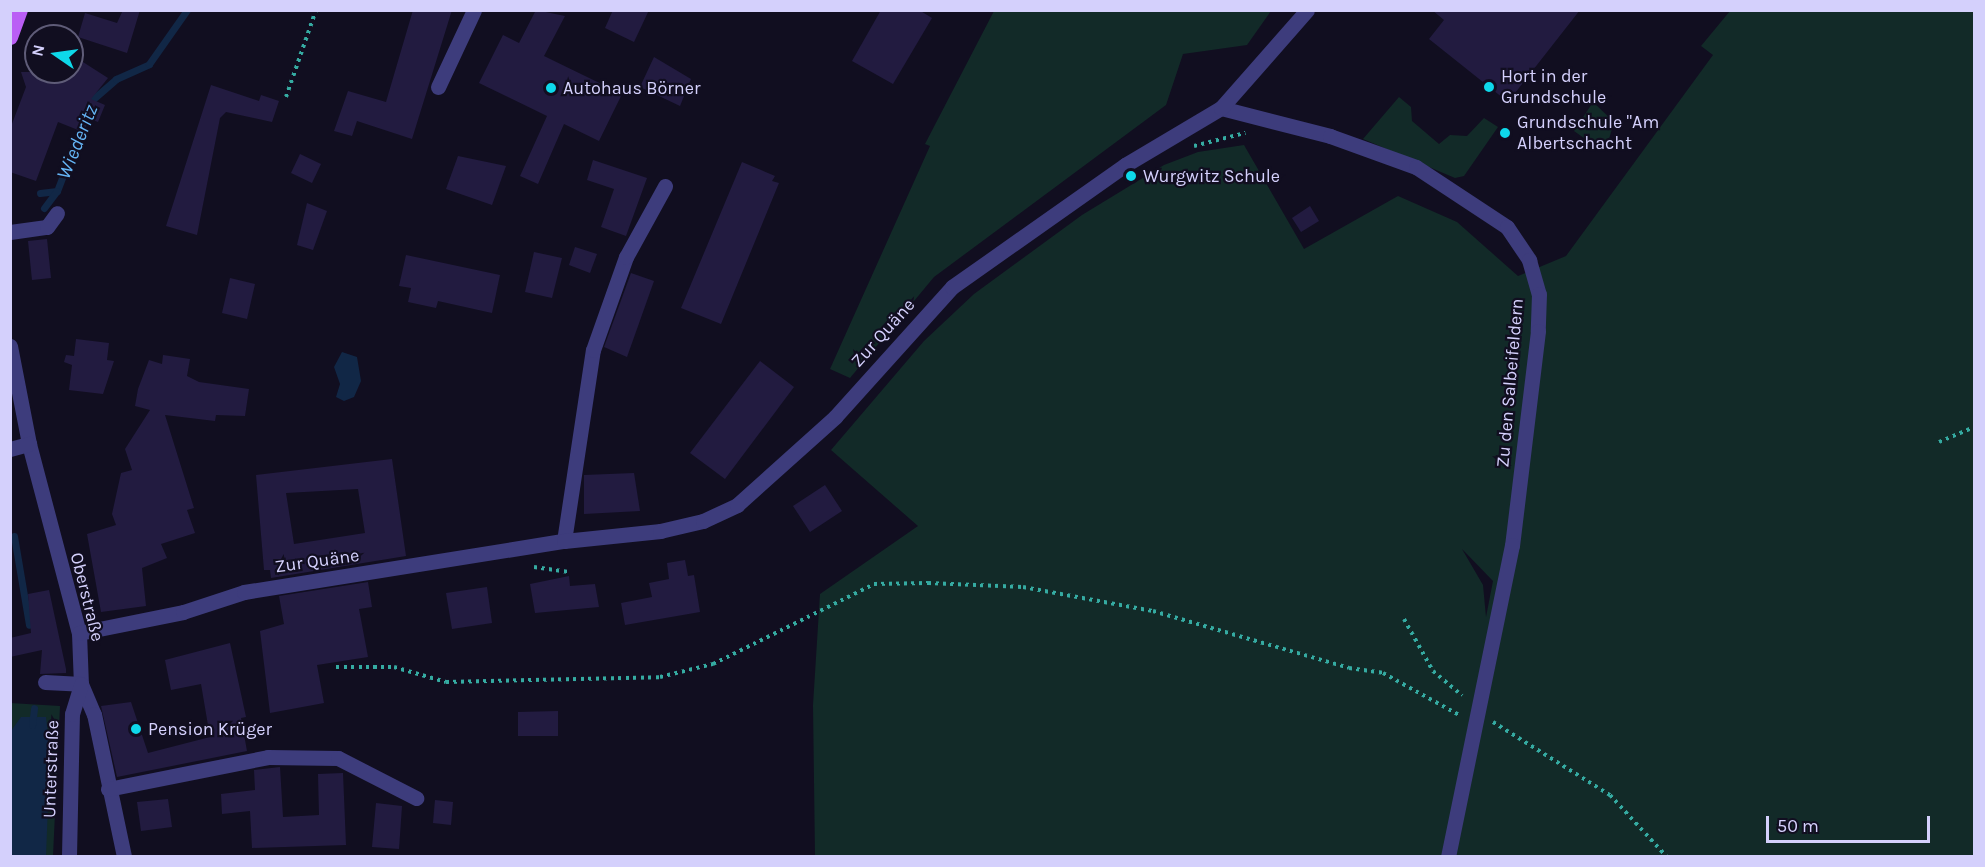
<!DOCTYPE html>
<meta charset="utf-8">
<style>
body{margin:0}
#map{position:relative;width:1985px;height:867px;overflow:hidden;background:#110e20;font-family:Karla,sans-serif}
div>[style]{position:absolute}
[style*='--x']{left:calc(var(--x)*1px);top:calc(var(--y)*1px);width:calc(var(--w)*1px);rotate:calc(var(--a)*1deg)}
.green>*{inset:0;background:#122a28}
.water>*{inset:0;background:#112746}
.stream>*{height:7px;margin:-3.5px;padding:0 3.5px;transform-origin:3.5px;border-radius:3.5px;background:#112746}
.building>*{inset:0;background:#221b40}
.path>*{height:4px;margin-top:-2px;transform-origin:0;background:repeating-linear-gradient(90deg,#35aba2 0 3px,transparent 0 7.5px)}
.minor>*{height:15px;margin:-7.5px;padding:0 7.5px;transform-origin:7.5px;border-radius:7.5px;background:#3d3c7c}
.major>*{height:15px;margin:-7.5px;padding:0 7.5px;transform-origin:7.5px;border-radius:7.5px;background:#ba5ef5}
.dots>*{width:16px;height:16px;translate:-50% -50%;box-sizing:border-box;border:3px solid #110e20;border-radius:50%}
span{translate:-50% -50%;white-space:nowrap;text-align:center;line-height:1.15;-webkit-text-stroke:4.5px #110e20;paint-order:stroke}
.poi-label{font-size:18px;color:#d4d0fc}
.left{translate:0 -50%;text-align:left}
.street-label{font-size:18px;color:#d4d0fc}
.water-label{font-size:20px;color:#65b5f6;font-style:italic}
.frame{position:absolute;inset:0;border:12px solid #d4d0fc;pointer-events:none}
.north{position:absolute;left:24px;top:24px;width:60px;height:60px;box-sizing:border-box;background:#110e20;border:2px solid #5f5c78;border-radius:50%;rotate:283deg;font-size:16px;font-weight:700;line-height:24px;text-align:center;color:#d4d0fc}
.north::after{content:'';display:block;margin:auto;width:21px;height:27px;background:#0ed8ea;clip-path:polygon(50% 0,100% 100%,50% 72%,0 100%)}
.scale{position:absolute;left:1766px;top:816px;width:164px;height:27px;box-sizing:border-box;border:3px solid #d4d0fc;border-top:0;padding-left:8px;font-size:18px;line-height:21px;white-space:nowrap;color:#d4d0fc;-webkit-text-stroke:4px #110e20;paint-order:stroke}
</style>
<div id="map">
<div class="green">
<i style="clip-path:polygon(994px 11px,1271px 11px,1247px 45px,1183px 54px,1166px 105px,934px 277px,850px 378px,830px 369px,930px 146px,925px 144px)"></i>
<i style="clip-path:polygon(evenodd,1730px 11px,1974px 11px,1974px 856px,815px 856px,813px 705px,820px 594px,918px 526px,831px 450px,924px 341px,974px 294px,1082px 215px,1164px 165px,1198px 152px,1244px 145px,1304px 249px,1398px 196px,1457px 222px,1518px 276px,1566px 256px,1713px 55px,1701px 46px,1730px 11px,1462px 549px,1493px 581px,1486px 617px,1483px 585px,1462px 549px)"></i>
<i style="clip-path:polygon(1399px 97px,1411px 107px,1412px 121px,1439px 144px,1450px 135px,1467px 136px,1484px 118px,1498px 127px,1464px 176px,1455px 178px,1363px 139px)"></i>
<i style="clip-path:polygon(1593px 102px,1614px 122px,1609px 139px,1602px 142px,1591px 143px,1574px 131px)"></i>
<i style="clip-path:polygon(10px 703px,60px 706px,53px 856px,11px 856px)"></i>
</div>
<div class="water">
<i style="clip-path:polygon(342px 352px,357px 357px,361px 381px,354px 397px,344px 401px,336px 397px,340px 384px,334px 367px)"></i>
<i style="clip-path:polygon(21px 717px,46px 717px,50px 754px,46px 856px,11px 856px,11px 731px)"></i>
</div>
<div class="stream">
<i style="--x:40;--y:193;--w:17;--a:-7"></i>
<i style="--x:57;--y:191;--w:97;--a:-69"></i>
<i style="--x:92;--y:100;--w:32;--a:-41"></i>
<i style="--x:116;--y:79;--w:36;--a:-24"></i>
<i style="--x:149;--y:64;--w:66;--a:-54.9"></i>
<i style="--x:44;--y:208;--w:21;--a:-53"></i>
<i style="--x:14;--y:536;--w:90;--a:80.4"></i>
<i style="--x:32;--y:725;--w:17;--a:-83"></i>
</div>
<div class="building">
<i style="clip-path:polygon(123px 10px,140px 10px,127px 53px,78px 37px,85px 13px,117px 23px)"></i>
<i style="clip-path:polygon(413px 10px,452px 10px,412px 139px,357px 121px,352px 136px,334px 131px,348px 91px,386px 102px)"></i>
<i style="clip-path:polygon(536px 10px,565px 16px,544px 56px,622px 94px,599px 141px,564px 124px,538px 184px,520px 176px,547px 116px,479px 83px,503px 35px,519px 43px)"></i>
<i style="clip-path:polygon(613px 10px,649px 10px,634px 42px,605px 28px)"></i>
<i style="clip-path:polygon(881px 10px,919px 10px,932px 18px,893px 84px,852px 61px)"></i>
<i style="clip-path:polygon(1432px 10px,1580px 10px,1508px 102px,1429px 39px,1444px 20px)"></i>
<i style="clip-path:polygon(72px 55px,108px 78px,91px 99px,105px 105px,98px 122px,83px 116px,78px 130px,58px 122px,36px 181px,10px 172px,10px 129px,26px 87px,21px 72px,72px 72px)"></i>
<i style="clip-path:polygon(654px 57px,691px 79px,680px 106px,640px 87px)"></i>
<i style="clip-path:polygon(211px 85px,259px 101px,261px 95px,279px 101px,272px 122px,226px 112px,220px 118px,197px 235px,166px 226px)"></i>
<i style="clip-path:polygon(300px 154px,321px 164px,312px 183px,291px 173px)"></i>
<i style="clip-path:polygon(458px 156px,506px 166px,492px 205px,446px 189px)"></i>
<i style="clip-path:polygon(593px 160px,647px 178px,626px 236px,601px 227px,614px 189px,587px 180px)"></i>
<i style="clip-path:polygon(742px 162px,775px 176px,772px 181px,779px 183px,721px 324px,681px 308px)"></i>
<i style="clip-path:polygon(307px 203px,327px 211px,313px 250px,297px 245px)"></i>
<i style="clip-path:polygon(1310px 206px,1319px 221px,1301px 232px,1292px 218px)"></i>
<i style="clip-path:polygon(47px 239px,51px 278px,32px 280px,28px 241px)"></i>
<i style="clip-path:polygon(575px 247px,597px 254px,590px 273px,569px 265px)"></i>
<i style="clip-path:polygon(534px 252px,562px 258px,552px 298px,525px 292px)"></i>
<i style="clip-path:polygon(406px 255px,500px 275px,492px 313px,438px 301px,436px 308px,408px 302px,411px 288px,399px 286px)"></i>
<i style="clip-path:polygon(631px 273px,654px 281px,627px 357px,604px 347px)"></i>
<i style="clip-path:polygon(230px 278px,255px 284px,247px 319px,222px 313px)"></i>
<i style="clip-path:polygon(76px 339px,109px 343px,107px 360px,114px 361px,103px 394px,69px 390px,72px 365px,64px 362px,66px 355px,74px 356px)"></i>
<i style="clip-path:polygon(163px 355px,190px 359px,187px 376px,199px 382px,249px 389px,245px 416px,216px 415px,215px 421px,165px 415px,194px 508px,187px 510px,195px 533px,161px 544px,167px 558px,142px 568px,146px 606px,101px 612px,87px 534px,116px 525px,112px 514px,121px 473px,132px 470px,125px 449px,150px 410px,135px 406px,138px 389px,149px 360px,162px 364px)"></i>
<i style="clip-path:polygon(760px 361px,794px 387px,725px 479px,690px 453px)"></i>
<i style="clip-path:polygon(evenodd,392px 459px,406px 556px,271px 578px,270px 570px,264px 570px,256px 475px,392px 459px,358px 489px,365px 533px,294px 544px,286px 493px,358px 489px)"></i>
<i style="clip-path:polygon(634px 473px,640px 511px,584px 514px,584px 475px)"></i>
<i style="clip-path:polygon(825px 485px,842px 511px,810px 532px,793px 506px)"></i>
<i style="clip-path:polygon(685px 560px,688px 576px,694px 575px,700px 612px,625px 625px,621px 603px,652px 597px,649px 583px,669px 579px,667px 563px)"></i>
<i style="clip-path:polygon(569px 576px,570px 586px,595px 584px,599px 607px,535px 613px,530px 584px)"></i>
<i style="clip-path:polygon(368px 582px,372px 607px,359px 609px,368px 657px,317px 665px,324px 703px,270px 713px,260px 631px,284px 624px,279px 596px)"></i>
<i style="clip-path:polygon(487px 587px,492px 623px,452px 629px,446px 593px)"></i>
<i style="clip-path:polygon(49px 590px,66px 669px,66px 673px,40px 674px,42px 650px,10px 657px,10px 638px,31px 633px,28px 594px)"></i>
<i style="clip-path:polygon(230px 643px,246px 717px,241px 718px,247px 751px,117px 777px,101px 706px,131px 702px,148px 753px,210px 737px,201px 684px,171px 690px,165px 660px)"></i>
<i style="clip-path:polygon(558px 711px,558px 736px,518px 736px,518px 712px)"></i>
<i style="clip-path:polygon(280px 767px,283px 817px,319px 815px,318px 774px,343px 773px,346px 845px,252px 848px,250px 811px,222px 814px,221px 794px,255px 790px,254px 770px)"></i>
<i style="clip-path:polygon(168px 799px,172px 827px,141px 831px,137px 802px)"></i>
<i style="clip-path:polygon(435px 800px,453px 802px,451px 825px,433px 823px)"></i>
<i style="clip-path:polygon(376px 803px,402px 806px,399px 849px,372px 847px)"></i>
</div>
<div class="path">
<i style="--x:286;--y:97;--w:92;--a:-71"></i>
<i style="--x:1194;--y:146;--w:53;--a:-14.3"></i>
<i style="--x:1939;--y:442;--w:38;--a:-23"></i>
<i style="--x:534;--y:567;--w:37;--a:8"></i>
<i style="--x:1404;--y:619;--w:60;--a:60.9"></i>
<i style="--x:1433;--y:671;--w:38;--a:40"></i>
<i style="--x:336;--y:667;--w:58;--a:0"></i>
<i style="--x:394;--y:667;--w:54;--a:16.1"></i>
<i style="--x:446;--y:682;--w:214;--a:-1.3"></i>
<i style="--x:660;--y:677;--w:55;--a:-13.8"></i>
<i style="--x:713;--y:664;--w:180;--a:-26.4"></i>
<i style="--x:874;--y:584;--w:54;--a:-1.1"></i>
<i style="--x:928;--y:583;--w:95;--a:2.4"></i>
<i style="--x:1023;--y:587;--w:132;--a:10.5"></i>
<i style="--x:1153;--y:611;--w:204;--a:16.2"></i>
<i style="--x:1349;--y:668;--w:34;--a:8"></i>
<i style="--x:1383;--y:673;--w:87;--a:28.9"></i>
<i style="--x:1493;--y:722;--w:138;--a:32"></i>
<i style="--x:1610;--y:795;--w:83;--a:47.4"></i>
</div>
<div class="minor">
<i style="--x:438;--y:87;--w:85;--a:-64.9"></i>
<i style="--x:1221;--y:108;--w:113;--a:14.4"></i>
<i style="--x:1330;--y:136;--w:91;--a:19.8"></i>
<i style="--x:1416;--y:167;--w:109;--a:33.4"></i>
<i style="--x:1507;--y:227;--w:40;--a:56"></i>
<i style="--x:1529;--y:260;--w:35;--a:74"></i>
<i style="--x:1539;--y:294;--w:37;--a:92"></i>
<i style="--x:1538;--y:331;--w:216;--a:96.9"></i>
<i style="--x:1512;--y:545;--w:318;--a:101.6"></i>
<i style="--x:10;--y:232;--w:37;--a:-8"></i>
<i style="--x:47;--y:227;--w:17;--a:-54"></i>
<i style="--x:10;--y:346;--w:100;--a:79"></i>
<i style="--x:29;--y:444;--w:196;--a:75.2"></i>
<i style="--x:79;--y:633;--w:51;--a:87.8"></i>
<i style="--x:81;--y:684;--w:33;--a:67"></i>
<i style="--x:94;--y:714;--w:145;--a:78.1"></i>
<i style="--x:10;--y:449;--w:20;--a:-15"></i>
<i style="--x:564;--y:541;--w:193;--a:-81.4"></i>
<i style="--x:593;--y:350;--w:99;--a:-70.5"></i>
<i style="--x:626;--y:257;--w:81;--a:-61.2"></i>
<i style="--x:79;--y:633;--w:106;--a:-11.4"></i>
<i style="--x:183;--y:612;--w:64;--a:-18.2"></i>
<i style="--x:244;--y:592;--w:324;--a:-9.1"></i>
<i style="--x:564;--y:541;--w:97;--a:-5.9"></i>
<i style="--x:660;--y:531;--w:44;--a:-13.1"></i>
<i style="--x:703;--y:521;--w:38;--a:-25"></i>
<i style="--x:737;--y:505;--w:132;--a:-41.9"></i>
<i style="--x:835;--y:417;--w:175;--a:-48"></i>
<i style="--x:952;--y:287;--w:212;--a:-35.2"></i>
<i style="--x:1125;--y:165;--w:112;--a:-30.7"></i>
<i style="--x:1221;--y:108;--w:130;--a:-48.7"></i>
<i style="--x:45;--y:682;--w:36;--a:3"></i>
<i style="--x:108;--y:789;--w:163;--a:-11.3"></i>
<i style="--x:268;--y:757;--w:70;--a:0.8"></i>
<i style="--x:338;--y:758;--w:88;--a:27.1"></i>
<i style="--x:69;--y:856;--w:142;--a:-88.8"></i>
<i style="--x:72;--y:714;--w:31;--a:-73"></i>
</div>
<div class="major">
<i style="--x:10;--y:37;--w:29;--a:-70"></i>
</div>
<div class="dots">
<i style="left:1489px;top:87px;background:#0ed8ea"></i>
<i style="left:551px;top:88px;background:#0ed8ea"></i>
<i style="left:1505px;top:133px;background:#0ed8ea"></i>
<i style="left:1131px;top:176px;background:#0ed8ea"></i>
<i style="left:136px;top:729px;background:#0ed8ea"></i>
</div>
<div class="poi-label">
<span class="left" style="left:1501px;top:87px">Hort in der<br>Grundschule</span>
<span class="left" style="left:563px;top:88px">Autohaus Börner</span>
<span class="left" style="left:1517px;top:133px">Grundschule "Am<br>Albertschacht</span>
<span class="left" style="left:1143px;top:176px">Wurgwitz Schule</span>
<span class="left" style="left:148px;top:729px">Pension Krüger</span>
</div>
<div class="street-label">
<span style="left:883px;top:333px;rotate:-48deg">Zur Quäne</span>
<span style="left:1510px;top:383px;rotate:-85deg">Zu den Salbeifeldern</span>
<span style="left:317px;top:561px;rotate:-8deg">Zur Quäne</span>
<span style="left:87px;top:597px;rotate:76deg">Oberstraße</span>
<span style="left:51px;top:769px;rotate:-88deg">Unterstraße</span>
</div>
<div class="water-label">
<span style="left:77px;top:142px;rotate:-68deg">Wiederitz</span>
</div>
<div class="frame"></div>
<div class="north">N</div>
<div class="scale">50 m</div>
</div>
